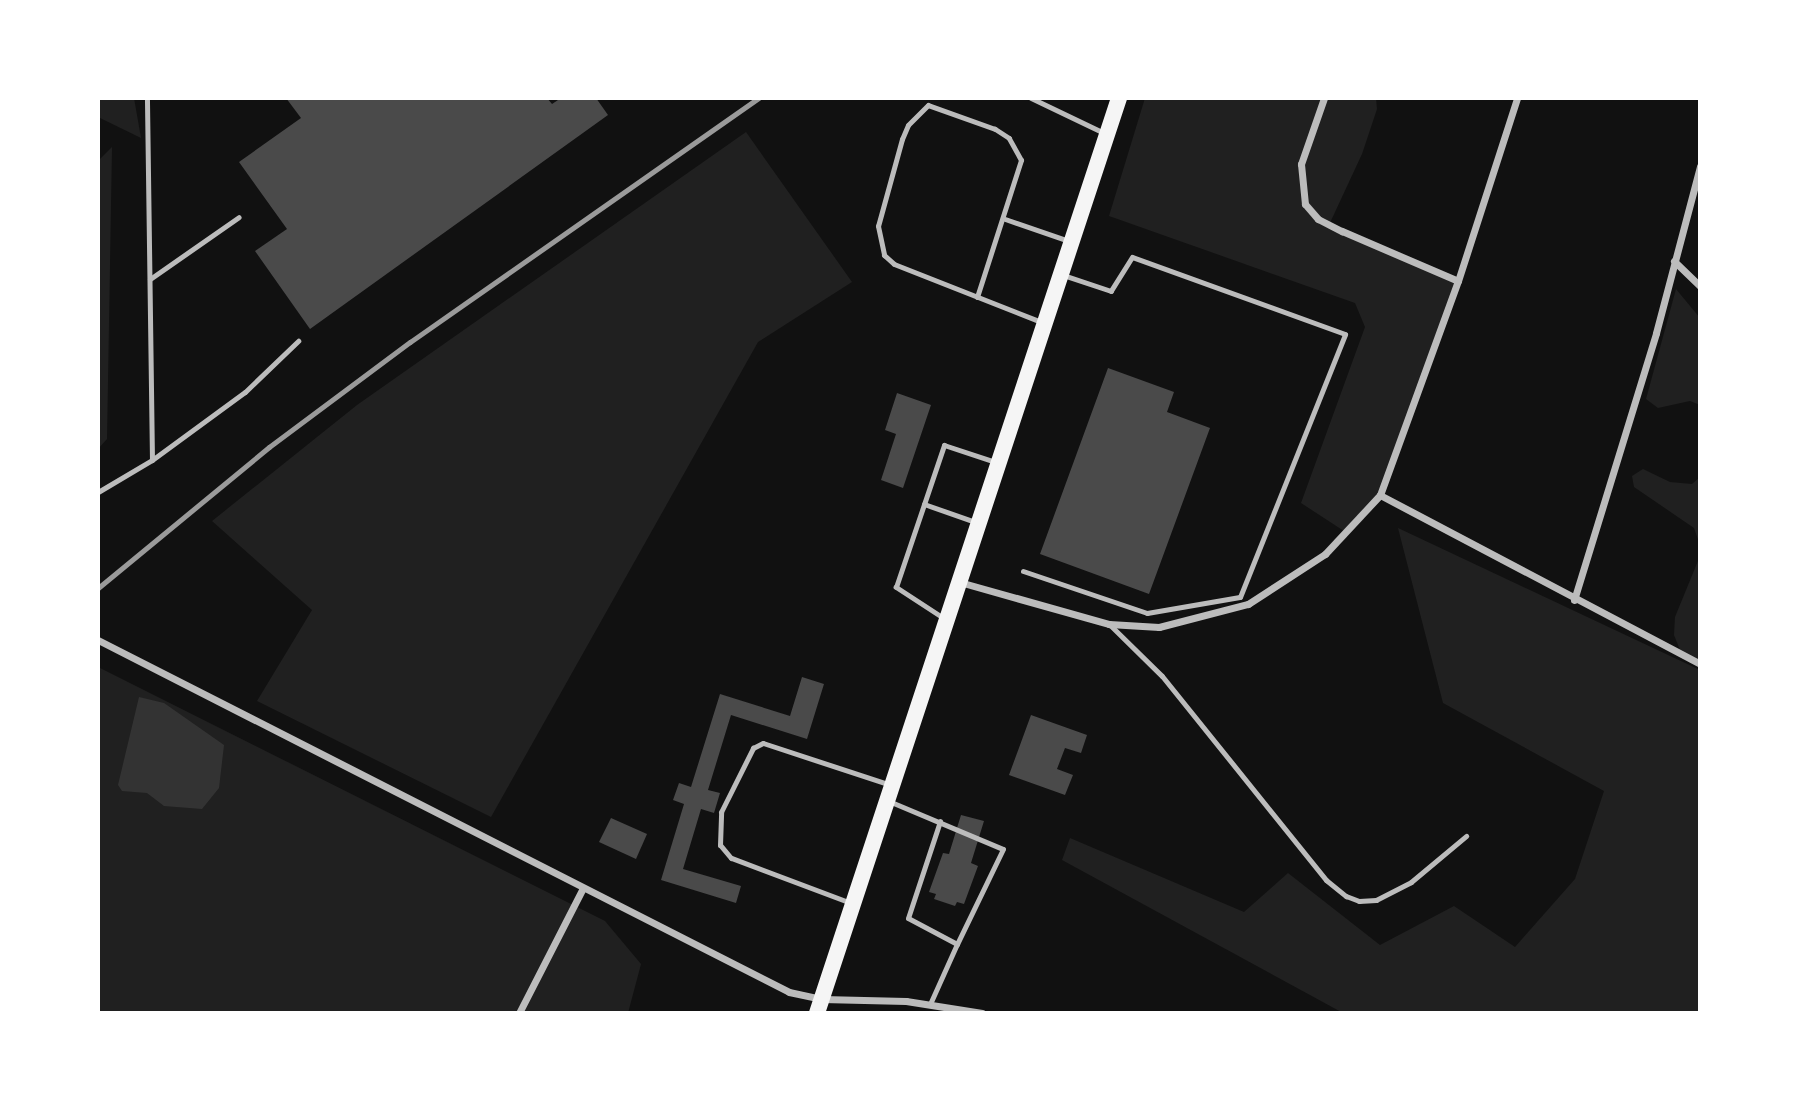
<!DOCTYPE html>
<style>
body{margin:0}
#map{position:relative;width:1798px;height:1111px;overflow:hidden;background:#111;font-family:Raleway,sans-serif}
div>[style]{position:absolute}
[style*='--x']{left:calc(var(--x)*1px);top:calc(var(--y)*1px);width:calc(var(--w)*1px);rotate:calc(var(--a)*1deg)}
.green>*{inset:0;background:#202020}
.water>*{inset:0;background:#333}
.building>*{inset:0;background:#4a4a4a}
.service>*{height:5px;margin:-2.5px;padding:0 2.5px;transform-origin:2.5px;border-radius:2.5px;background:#bcbcbc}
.minor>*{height:7px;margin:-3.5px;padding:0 3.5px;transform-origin:3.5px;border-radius:3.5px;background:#bcbcbc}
.primary>*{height:16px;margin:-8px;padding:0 8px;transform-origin:8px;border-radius:8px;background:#f5f5f5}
.rail>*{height:5px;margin:-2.5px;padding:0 2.5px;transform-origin:2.5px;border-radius:2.5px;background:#9a9a9a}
span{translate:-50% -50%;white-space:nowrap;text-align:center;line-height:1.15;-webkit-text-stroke:5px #fff;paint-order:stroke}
.frame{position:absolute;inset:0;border:100px solid #fff;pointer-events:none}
</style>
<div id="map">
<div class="green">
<i style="clip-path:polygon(98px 98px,134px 98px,141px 138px,98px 117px)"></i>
<i style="clip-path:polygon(1145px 98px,1376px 98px,1377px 109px,1362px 154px,1329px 225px,1458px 281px,1380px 495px,1347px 533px,1301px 503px,1365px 327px,1355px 303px,1109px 216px)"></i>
<i style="clip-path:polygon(746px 132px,852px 282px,758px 342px,491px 817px,257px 701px,312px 610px,212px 521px,357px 405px)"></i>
<i style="clip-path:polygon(112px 147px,107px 439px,98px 449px,98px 161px)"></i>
<i style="clip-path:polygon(1676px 289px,1700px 318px,1700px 405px,1690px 401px,1658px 408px,1646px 399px)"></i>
<i style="clip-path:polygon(1643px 469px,1670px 482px,1692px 484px,1700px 477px,1700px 545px,1694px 528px,1634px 487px,1632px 476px)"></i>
<i style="clip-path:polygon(1398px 528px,1700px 670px,1700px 1013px,1343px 1013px,1062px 860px,1070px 838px,1244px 912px,1288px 873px,1380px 945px,1454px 906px,1515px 947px,1575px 879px,1604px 791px,1443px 703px)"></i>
<i style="clip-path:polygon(1700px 556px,1700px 664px,1682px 655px,1674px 635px,1675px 617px)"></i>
<i style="clip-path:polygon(98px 667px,605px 921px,641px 964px,628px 1013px,98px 1013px)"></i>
</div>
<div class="water">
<i style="clip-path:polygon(139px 697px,164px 703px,224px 745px,219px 788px,202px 809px,164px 806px,147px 793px,122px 791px,118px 785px)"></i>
</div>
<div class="building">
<i style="clip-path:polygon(286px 98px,547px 98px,552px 104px,561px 98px,596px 98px,608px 115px,310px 329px,255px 251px,287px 229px,239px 162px,301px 118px)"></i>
<i style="clip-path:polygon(1108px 368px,1174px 392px,1167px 412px,1210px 428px,1149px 594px,1040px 554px)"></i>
<i style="clip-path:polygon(897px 393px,931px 405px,903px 488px,881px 480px,896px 434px,885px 430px)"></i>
<i style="clip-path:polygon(802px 677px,824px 684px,807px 739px,731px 715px,708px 790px,720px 793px,714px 813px,701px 809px,683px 869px,741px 886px,736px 903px,661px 880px,684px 804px,673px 800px,679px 783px,691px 787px,720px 694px,790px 716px)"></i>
<i style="clip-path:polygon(1031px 715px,1087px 735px,1081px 753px,1065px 748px,1057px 769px,1073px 775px,1065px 795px,1009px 775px)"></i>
<i style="clip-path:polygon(961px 815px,984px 821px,971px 863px,978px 866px,964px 904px,957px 902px,955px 906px,934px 899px,936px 894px,929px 892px,943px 853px,949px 854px)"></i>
<i style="clip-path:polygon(611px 818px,647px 834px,636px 859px,599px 842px)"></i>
</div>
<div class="service">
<i style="--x:1031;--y:98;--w:81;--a:25.6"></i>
<i style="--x:1005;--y:219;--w:68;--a:19"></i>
<i style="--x:150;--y:279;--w:108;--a:-34.9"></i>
<i style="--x:977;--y:297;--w:144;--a:-72.2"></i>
<i style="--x:1021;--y:160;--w:25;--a:-119"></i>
<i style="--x:1009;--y:138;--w:17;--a:-147"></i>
<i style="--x:995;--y:129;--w:71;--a:-160.3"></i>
<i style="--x:928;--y:105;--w:28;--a:135"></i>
<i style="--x:908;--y:125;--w:15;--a:113"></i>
<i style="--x:902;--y:139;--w:90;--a:105.4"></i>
<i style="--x:878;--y:226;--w:30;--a:78"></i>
<i style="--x:884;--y:255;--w:13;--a:42"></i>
<i style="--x:894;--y:264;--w:158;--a:21.5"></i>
<i style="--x:152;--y:460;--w:115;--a:-36.2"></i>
<i style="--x:245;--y:392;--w:74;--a:-43.9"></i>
<i style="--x:98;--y:492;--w:63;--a:-30.7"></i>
<i style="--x:152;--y:460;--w:362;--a:-90.8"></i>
<i style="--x:924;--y:504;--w:54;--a:19.4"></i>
<i style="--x:1023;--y:571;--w:131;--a:18.7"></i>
<i style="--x:1147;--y:613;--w:94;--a:-9.8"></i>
<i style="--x:1240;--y:597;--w:283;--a:-68.2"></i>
<i style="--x:1345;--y:334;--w:226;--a:-160.1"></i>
<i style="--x:1132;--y:257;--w:40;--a:122"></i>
<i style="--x:1111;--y:291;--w:51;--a:-161.6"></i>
<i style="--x:945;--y:619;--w:59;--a:-146.9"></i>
<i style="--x:896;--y:587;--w:150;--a:-71.3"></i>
<i style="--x:944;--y:445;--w:57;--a:18.4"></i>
<i style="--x:1109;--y:624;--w:74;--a:44.5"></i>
<i style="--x:1162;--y:676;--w:262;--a:51.2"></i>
<i style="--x:1326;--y:880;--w:26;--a:39"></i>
<i style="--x:1346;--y:896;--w:14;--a:21"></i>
<i style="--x:1359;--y:901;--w:17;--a:-3"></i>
<i style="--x:1376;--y:900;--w:39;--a:-27"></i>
<i style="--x:1411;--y:882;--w:72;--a:-39.9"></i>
<i style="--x:891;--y:802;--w:121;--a:22.8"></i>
<i style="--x:1003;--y:849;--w:106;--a:115.8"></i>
<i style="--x:851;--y:903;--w:128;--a:-159.4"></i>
<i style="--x:731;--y:858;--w:17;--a:-130"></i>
<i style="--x:720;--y:845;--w:33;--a:-88"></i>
<i style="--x:721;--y:812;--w:72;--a:-63.4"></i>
<i style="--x:753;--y:748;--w:11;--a:-27"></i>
<i style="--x:763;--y:743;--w:135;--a:18.2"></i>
<i style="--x:930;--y:1004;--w:66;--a:-65.8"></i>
<i style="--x:957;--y:944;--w:55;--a:-152"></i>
<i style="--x:908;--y:918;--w:102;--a:-71.7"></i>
</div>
<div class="minor">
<i style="--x:1324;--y:98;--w:70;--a:109.2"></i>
<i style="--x:1301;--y:164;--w:40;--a:84.3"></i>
<i style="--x:1305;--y:204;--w:20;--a:49"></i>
<i style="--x:1318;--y:219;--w:27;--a:27"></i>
<i style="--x:1342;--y:231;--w:126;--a:23.3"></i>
<i style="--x:1674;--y:261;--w:36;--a:44"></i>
<i style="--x:1380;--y:495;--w:362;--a:27.8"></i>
<i style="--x:963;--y:583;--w:152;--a:15.7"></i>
<i style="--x:1109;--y:624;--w:50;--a:3.4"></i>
<i style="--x:1159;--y:627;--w:92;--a:-14.5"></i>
<i style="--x:1248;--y:604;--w:92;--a:-33"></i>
<i style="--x:1325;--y:554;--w:81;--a:-47"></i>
<i style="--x:1380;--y:495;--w:228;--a:-70"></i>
<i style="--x:1458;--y:281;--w:192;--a:-72.1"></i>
<i style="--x:1574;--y:600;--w:279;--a:-72.9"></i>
<i style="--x:1656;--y:333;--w:173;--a:-75.2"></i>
<i style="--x:98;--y:640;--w:775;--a:26.99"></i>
<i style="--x:789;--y:992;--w:34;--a:12"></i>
<i style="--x:822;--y:999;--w:84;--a:1.4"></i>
<i style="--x:906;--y:1001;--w:77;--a:9"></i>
<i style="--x:519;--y:1013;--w:138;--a:-62.9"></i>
</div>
<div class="primary">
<i style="--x:817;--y:1013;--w:964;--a:-71.73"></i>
</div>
<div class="rail">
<i style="--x:98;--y:588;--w:222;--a:-39.5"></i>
<i style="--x:269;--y:447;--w:176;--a:-36.7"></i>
<i style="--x:410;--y:342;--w:426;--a:-35"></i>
</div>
<div class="frame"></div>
</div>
